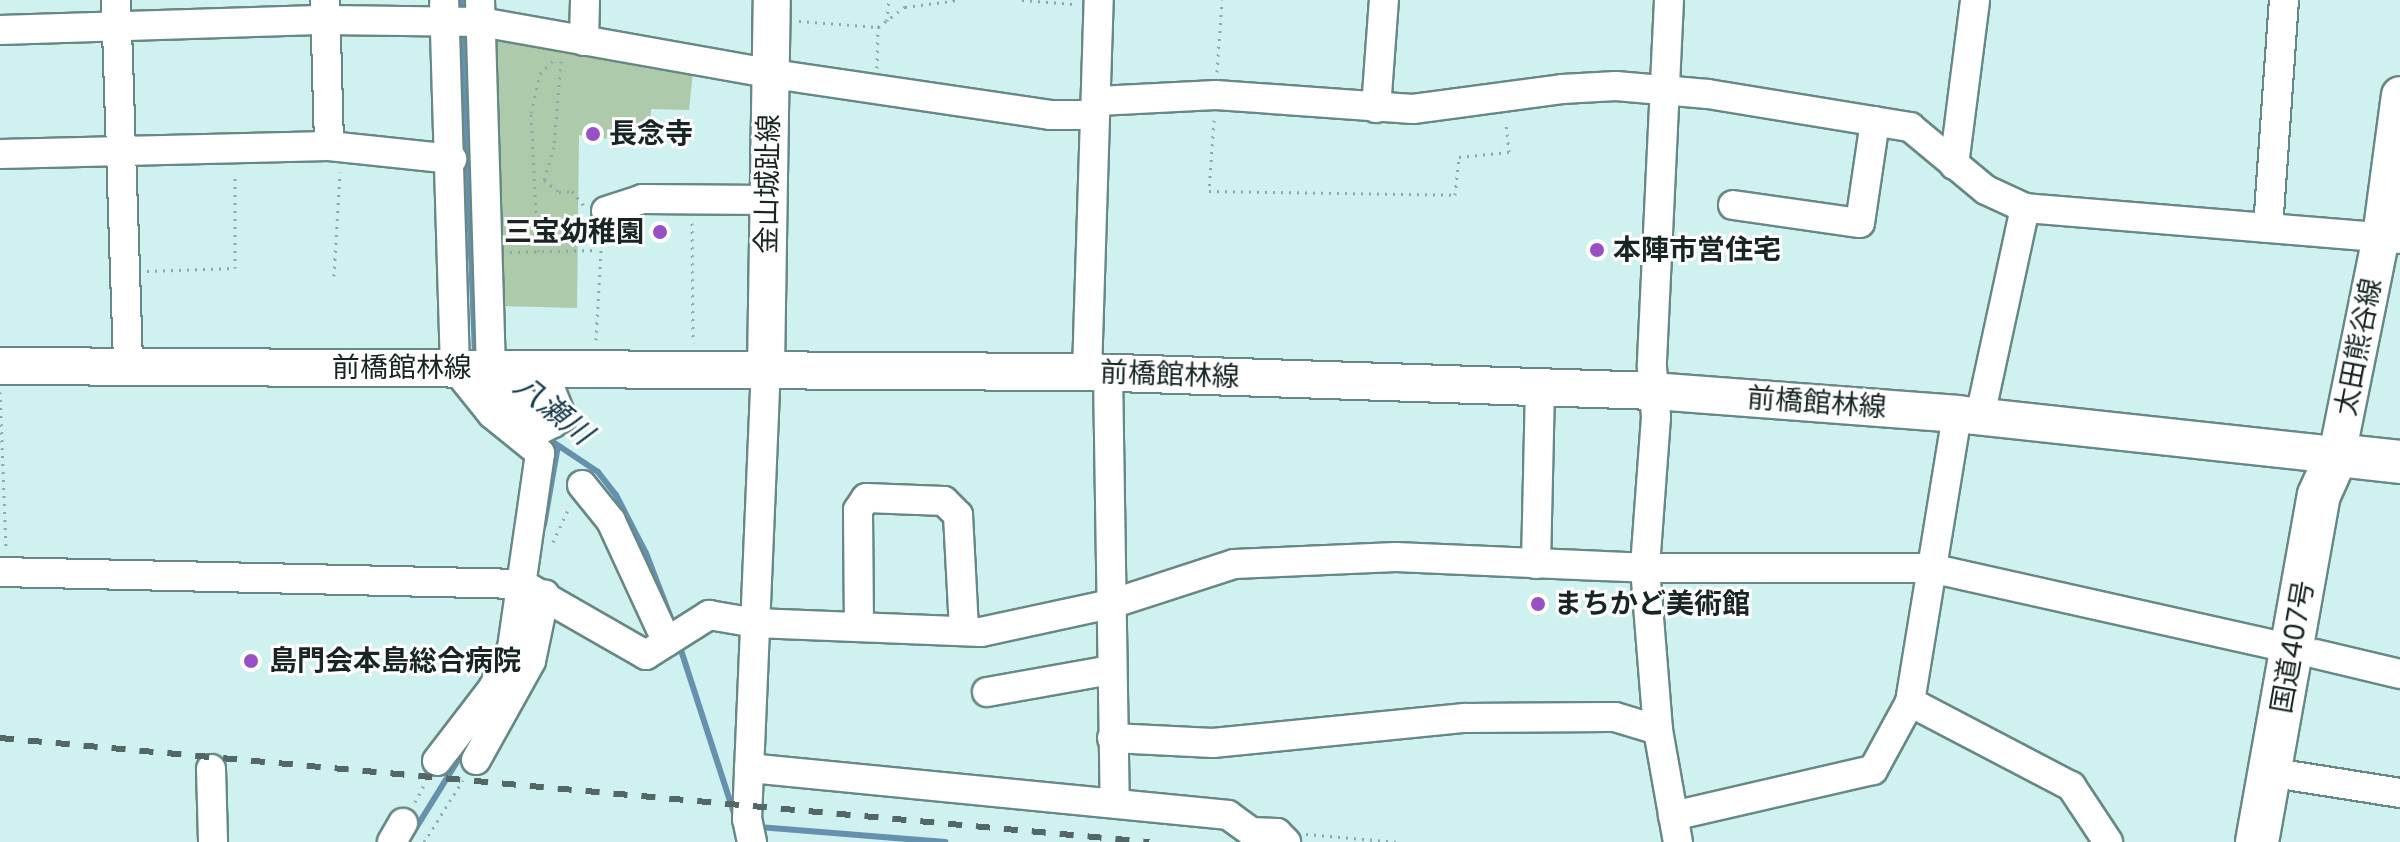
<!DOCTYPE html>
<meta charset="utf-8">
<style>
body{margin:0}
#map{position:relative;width:2400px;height:842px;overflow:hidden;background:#cff2f0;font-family:Poppins,"Noto Sans JP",sans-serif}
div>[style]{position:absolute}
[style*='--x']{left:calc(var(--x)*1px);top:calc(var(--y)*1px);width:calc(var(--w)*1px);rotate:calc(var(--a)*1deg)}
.green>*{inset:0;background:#adcaab}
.stream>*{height:6px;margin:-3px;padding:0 3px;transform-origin:3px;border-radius:3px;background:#6591af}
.path>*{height:3px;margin-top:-1.5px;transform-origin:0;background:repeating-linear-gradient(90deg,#8da8a6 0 2px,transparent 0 8px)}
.roads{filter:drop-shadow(2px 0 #688885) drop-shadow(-2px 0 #688885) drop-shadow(0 2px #688885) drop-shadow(0 -2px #688885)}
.minor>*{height:28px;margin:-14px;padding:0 14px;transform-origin:14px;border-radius:14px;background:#fff}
.major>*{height:36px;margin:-18px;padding:0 18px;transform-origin:18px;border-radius:18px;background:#fff}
.highway>*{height:42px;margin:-21px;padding:0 21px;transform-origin:21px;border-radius:21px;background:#fff}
.rail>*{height:6px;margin-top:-3px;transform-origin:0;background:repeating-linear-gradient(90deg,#536766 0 14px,transparent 0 28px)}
.dots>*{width:22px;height:22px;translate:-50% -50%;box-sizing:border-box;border:4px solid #fff;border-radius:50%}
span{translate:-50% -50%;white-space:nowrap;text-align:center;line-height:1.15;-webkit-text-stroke:6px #fff;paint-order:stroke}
.poi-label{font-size:28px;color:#182524;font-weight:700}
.left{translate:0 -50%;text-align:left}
.right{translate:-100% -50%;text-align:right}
.street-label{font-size:28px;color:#182524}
.water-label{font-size:30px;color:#13384e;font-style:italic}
</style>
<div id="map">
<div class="green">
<i style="clip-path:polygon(489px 29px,693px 72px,689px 110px,651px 109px,649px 144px,579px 135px,577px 308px,497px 306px)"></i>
</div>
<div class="stream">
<i style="--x:461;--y:0;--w:15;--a:90"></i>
<i style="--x:462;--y:30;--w:328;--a:87.7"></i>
<i style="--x:544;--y:436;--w:65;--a:33.7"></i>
<i style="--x:598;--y:472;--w:29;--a:52"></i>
<i style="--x:616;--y:495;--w:65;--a:62.7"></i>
<i style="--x:646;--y:553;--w:70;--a:69"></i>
<i style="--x:544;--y:525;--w:80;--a:-80"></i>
<i style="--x:679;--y:644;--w:181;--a:72"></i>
<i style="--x:758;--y:827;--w:188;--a:4.6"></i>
<i style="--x:411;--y:836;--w:118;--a:-58.2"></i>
</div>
<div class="path">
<i style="--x:1022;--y:0;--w:52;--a:4.4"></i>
<i style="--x:799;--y:21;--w:79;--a:4.3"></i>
<i style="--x:878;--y:27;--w:34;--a:-37"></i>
<i style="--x:905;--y:7;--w:54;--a:-7.4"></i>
<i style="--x:887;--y:21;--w:21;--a:-85"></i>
<i style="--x:561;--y:61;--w:86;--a:94.7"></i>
<i style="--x:554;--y:147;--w:34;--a:107"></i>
<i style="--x:544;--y:180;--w:19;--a:39"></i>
<i style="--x:559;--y:192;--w:13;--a:-4"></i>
<i style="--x:572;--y:191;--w:19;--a:51"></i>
<i style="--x:877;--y:68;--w:41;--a:-88.6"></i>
<i style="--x:1217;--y:72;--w:72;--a:-86"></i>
<i style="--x:1214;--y:120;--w:71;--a:94"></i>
<i style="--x:1209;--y:191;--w:246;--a:0.9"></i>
<i style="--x:1455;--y:195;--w:38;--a:-84"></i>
<i style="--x:1459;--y:157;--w:50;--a:-5.7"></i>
<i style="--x:1509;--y:152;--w:30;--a:-96"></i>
<i style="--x:692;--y:223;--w:120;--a:89.5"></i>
<i style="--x:510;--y:252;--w:88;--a:-1.3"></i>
<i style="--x:538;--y:252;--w:139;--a:-92.9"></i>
<i style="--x:531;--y:113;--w:40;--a:-77"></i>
<i style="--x:540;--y:74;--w:21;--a:-47"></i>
<i style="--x:147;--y:271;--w:88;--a:-2"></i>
<i style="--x:235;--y:268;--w:95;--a:-90"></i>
<i style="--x:334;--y:276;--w:104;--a:-86.7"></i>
<i style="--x:596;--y:340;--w:108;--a:-86.8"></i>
<i style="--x:0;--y:392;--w:157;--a:87.8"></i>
<i style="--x:553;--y:542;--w:40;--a:-65"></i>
<i style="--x:415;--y:802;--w:24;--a:-62"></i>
<i style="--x:1306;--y:834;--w:92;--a:5"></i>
<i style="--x:424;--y:842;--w:73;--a:-57.8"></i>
</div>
<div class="roads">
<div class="minor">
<i style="--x:116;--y:0;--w:366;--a:88.1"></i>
<i style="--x:325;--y:0;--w:146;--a:88.4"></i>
<i style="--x:480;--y:0;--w:368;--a:88.3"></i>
<i style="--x:1669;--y:0;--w:367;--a:92.7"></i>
<i style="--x:1652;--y:367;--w:50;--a:85.4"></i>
<i style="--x:1656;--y:417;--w:151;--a:94.2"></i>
<i style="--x:1645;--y:568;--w:163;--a:85.4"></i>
<i style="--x:1658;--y:730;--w:114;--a:79.9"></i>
<i style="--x:0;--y:30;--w:326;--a:-1.8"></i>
<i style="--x:326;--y:20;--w:155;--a:0.7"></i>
<i style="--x:481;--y:22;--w:297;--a:10.1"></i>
<i style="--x:773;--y:74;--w:280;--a:8.4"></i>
<i style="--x:1050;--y:115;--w:44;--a:0"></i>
<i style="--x:584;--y:41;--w:41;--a:-88.6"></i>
<i style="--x:1098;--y:101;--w:118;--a:-2.9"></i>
<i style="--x:1216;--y:95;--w:197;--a:4.1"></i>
<i style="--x:1413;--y:109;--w:150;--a:-7.6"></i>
<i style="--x:1562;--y:89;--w:54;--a:-3.2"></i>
<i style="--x:1616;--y:86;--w:92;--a:5"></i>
<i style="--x:1708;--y:94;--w:205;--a:9.3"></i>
<i style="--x:1910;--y:127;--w:99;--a:39.7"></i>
<i style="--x:1986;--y:190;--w:43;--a:24.8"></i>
<i style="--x:2025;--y:208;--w:376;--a:4.7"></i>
<i style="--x:1376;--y:108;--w:108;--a:-85.8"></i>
<i style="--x:0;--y:154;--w:329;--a:-1.4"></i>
<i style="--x:329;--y:146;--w:124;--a:6"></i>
<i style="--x:1954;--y:165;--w:166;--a:-82.7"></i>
<i style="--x:1733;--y:205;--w:128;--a:8.1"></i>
<i style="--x:1860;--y:223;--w:103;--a:-81.6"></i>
<i style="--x:606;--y:211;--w:38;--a:-18"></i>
<i style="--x:642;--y:199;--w:126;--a:0.5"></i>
<i style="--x:2268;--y:228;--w:229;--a:-86"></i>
<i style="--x:542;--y:368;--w:54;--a:68.2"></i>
<i style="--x:1087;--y:372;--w:372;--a:-88.2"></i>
<i style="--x:1108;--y:373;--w:427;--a:89.1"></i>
<i style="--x:487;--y:399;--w:32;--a:0"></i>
<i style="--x:519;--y:399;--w:42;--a:35.2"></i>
<i style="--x:553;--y:423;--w:29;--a:153"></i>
<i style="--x:527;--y:436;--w:54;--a:-137.2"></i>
<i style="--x:1980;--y:416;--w:213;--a:-77.8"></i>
<i style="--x:582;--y:485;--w:46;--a:51.1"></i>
<i style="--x:611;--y:521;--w:133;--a:65.2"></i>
<i style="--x:1536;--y:564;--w:176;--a:-88.7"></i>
<i style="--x:0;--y:572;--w:522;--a:1.32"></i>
<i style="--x:522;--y:584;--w:143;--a:29.8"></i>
<i style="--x:646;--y:655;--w:75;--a:-32.4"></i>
<i style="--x:709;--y:615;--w:47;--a:9.9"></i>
<i style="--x:755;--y:623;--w:226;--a:2.3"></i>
<i style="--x:981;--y:632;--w:133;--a:-12.2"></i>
<i style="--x:1111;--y:604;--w:129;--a:-18"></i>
<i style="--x:1234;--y:564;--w:162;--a:-2.5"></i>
<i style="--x:1396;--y:557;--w:249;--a:2.5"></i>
<i style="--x:1645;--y:568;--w:285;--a:0"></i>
<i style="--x:1930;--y:568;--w:372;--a:12.6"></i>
<i style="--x:859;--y:627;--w:117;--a:-90.5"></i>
<i style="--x:858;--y:510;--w:14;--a:-56"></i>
<i style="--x:866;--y:498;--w:78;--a:2.2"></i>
<i style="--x:944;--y:501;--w:20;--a:45"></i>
<i style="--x:958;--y:515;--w:116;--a:87"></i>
<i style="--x:2316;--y:654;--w:86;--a:13.4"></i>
<i style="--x:987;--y:692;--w:126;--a:-10.1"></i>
<i style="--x:1910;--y:702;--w:182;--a:27.6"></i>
<i style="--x:2071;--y:786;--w:67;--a:56.5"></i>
<i style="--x:1112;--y:738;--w:101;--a:2.8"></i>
<i style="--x:1213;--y:743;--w:253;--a:-5.7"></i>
<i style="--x:1465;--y:718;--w:150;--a:-0.4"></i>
<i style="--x:1615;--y:717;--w:45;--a:16.8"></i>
<i style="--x:476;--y:760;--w:113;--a:-60.9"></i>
<i style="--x:531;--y:661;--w:68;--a:-78.2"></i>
<i style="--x:437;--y:761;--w:92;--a:-52.5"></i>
<i style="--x:493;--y:688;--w:44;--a:-64.6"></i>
<i style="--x:512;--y:648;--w:197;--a:-81.8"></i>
<i style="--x:540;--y:453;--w:62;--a:-140.9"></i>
<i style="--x:492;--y:414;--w:59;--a:-128.8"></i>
<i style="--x:455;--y:368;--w:367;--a:-91.7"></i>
<i style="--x:749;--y:768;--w:481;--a:5.6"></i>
<i style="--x:1228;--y:815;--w:29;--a:36"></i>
<i style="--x:1251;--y:832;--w:26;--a:2"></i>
<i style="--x:1277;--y:833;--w:13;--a:45"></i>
<i style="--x:211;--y:769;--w:73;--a:88.4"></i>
<i style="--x:2293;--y:776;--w:108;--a:9"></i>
<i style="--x:1673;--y:816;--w:205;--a:-13"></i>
<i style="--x:1873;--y:770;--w:77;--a:-61.4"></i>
<i style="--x:1910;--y:702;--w:292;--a:-80.7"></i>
<i style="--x:392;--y:842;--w:22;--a:-60"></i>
<i style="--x:752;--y:842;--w:24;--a:-102"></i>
<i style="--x:747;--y:819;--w:451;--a:-87.6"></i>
</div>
<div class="major">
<i style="--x:0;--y:366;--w:1087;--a:0.32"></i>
<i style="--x:1087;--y:372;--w:566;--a:1.92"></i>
<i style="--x:1653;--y:391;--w:305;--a:4.3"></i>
<i style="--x:1957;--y:414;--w:382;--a:6.2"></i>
<i style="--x:2337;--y:455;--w:222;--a:-78.6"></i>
<i style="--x:2381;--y:237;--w:143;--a:-82.4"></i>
<i style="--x:766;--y:368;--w:368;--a:-89.1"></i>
</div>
<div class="highway">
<i style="--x:2337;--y:455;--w:63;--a:6.3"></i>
<i style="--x:2257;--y:842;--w:352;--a:-79.9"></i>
<i style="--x:2319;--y:495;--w:44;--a:-65.8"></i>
</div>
</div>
<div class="rail">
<i style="--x:0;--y:738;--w:1154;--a:5.17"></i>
</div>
<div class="dots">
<i style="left:593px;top:134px;background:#9751c5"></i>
<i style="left:660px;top:232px;background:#9751c5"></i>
<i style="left:1597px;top:250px;background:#9751c5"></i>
<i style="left:1538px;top:604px;background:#9751c5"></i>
<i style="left:251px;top:661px;background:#9751c5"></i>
</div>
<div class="poi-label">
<span class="left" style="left:609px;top:134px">長念寺</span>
<span class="right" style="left:644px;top:232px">三宝幼稚園</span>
<span class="left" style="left:1613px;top:250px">本陣市営住宅</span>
<span class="left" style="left:1554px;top:604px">まちかど美術館</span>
<span class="left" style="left:269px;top:661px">島門会本島総合病院</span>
</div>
<div class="street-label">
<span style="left:768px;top:184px;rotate:-89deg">金山城趾線</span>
<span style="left:2359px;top:347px;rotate:-79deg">太田熊谷線</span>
<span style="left:402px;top:368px">前橋館林線</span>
<span style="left:1170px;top:375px;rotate:2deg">前橋館林線</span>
<span style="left:1817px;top:403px;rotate:4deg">前橋館林線</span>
<span style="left:2293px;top:647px;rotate:-80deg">国道407号</span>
</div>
<div class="water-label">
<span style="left:553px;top:410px;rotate:39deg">八瀬川</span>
</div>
</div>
